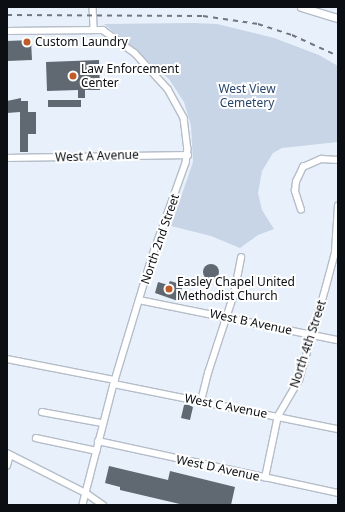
<!DOCTYPE html>
<style>
body{margin:0}
#map{position:relative;width:345px;height:512px;overflow:hidden;background:#e8f0fb;font-family:"Noto Sans",sans-serif}
div>[style]{position:absolute}
[style*='--x']{left:calc(var(--x)*1px);top:calc(var(--y)*1px);width:calc(var(--w)*1px);rotate:calc(var(--a)*1deg)}
.green>*{inset:0;background:#c7d5e6}
.building>*{inset:0;background:#606871}
.round{border-radius:50%}
.roads{filter:drop-shadow(1px 0 #b5bdc8) drop-shadow(-1px 0 #b5bdc8) drop-shadow(0 1px #b5bdc8) drop-shadow(0 -1px #b5bdc8)}
.minor>*{height:5.5px;margin:-2.75px;padding:0 2.75px;transform-origin:2.75px;border-radius:2.75px;background:#fff}
.major>*{height:7px;margin:-3.5px;padding:0 3.5px;transform-origin:3.5px;border-radius:3.5px;background:#fff}
.rail>*{height:1.5px;margin-top:-0.75px;transform-origin:0;background:repeating-linear-gradient(90deg,#71777e 0 5px,transparent 0 10px)}
.dots>*{width:11px;height:11px;translate:-50% -50%;box-sizing:border-box;border:2px solid #fff;border-radius:50%}
span{translate:-50% -50%;white-space:nowrap;text-align:center;line-height:1.15;-webkit-text-stroke:4px #fff;paint-order:stroke}
.poi-label{font-size:12px;color:#0b0e12}
.left{translate:0 -50%;text-align:left}
.park-label{font-size:12px;color:#29466b}
.street-label{font-size:12px;color:#0b0e12}
.frame{position:absolute;inset:0;border:8px solid #0b0e12;pointer-events:none}
</style>
<div id="map">
<div class="green">
<i style="clip-path:polygon(194px 23px,217px 24px,274px 38px,319px 55px,338px 66px,338px 142px,282px 148px,273px 153px,262px 171px,258px 193px,262px 210px,274px 229px,258px 235px,240px 248px,211px 236px,171px 226px,193px 162px,191px 126px,184px 102px,169px 79px,104px 24px)"></i>
</div>
<div class="building">
<i style="clip-path:polygon(31px 40px,32px 60px,7px 61px,7px 41px)"></i>
<i style="clip-path:polygon(99px 60px,100px 90px,85px 90px,85px 98px,78px 98px,78px 90px,47px 91px,46px 62px)"></i>
<i style="clip-path:polygon(21px 98px,21px 101px,28px 101px,28px 112px,36px 112px,36px 134px,28px 134px,28px 152px,20px 152px,20px 112px,7px 113px,7px 101px)"></i>
<i style="clip-path:polygon(48px 100px,81px 100px,81px 107px,48px 107px)"></i>
<i class="round" style="left:203px;top:264px;width:16px;height:16px"></i>
<i style="clip-path:polygon(170px 281px,183px 285px,178px 301px,155px 293px,158px 282px,168px 285px)"></i>
<i style="clip-path:polygon(187px 404px,193px 407px,190px 420px,181px 418px,184px 405px)"></i>
<i style="clip-path:polygon(109px 466px,168px 480px,170px 471px,235px 487px,231px 505px,184px 505px,120px 490px,120px 487px,105px 483px)"></i>
</div>
<div class="roads">
<div class="minor">
<i style="--x:93;--y:7;--w:21;--a:87"></i>
<i style="--x:7;--y:31;--w:96;--a:-0.6"></i>
<i style="--x:103;--y:30;--w:39;--a:36"></i>
<i style="--x:135;--y:53;--w:49;--a:47.5"></i>
<i style="--x:168;--y:89;--w:33;--a:61"></i>
<i style="--x:184;--y:118;--w:31;--a:83"></i>
<i style="--x:188;--y:149;--w:14;--a:98"></i>
<i style="--x:186;--y:163;--w:98;--a:109.7"></i>
<i style="--x:153;--y:255;--w:135;--a:106.8"></i>
<i style="--x:114;--y:384;--w:125;--a:104.4"></i>
<i style="--x:7;--y:158;--w:181;--a:-0.9"></i>
<i style="--x:301;--y:210;--w:20;--a:-108"></i>
<i style="--x:295;--y:191;--w:9;--a:-84"></i>
<i style="--x:296;--y:182;--w:17;--a:-65"></i>
<i style="--x:303;--y:167;--w:20;--a:-24"></i>
<i style="--x:321;--y:159;--w:17;--a:3"></i>
<i style="--x:139;--y:300;--w:203;--a:11.4"></i>
<i style="--x:7;--y:359;--w:110;--a:11"></i>
<i style="--x:114;--y:384;--w:228;--a:11.4"></i>
<i style="--x:201;--y:401;--w:29;--a:-76"></i>
<i style="--x:208;--y:373;--w:83;--a:-71.8"></i>
<i style="--x:234;--y:294;--w:37;--a:-79"></i>
<i style="--x:42;--y:412;--w:61;--a:10.4"></i>
<i style="--x:36;--y:438;--w:62;--a:12"></i>
<i style="--x:98;--y:441;--w:246;--a:12.2"></i>
<i style="--x:7;--y:453;--w:89;--a:26.9"></i>
<i style="--x:86;--y:493;--w:21;--a:35"></i>
<i style="--x:7;--y:466;--w:11;--a:-75"></i>
<i style="--x:265;--y:478;--w:63;--a:-78.2"></i>
<i style="--x:278;--y:416;--w:42;--a:-59.7"></i>
<i style="--x:299;--y:380;--w:94;--a:-73.9"></i>
<i style="--x:325;--y:290;--w:39;--a:-75"></i>
<i style="--x:335;--y:252;--w:46;--a:-86.3"></i>
</div>
<div class="major">
<i style="--x:301;--y:7;--w:39;--a:17"></i>
</div>
</div>
<div class="rail">
<i style="--x:7;--y:15;--w:196;--a:0.3"></i>
<i style="--x:203;--y:16;--w:56;--a:8.3"></i>
<i style="--x:258;--y:24;--w:36;--a:18"></i>
<i style="--x:292;--y:35;--w:51;--a:24.5"></i>
</div>
<div class="dots">
<i style="left:27px;top:42px;background:#c05c28"></i>
<i style="left:73px;top:76px;background:#c05c28"></i>
<i style="left:169px;top:289px;background:#c05c28"></i>
</div>
<div class="poi-label">
<span class="left" style="left:35px;top:42px">Custom Laundry</span>
<span class="left" style="left:81px;top:76px">Law Enforcement<br>Center</span>
<span class="left" style="left:177px;top:289px">Easley Chapel United<br>Methodist Church</span>
</div>
<div class="park-label">
<span style="left:247px;top:96px">West View<br>Cemetery</span>
</div>
<div class="street-label">
<span style="left:97px;top:156px;rotate:-2deg">West A Avenue</span>
<span style="left:160px;top:239px;rotate:-71deg">North 2nd Street</span>
<span style="left:251px;top:322px;rotate:12deg">West B Avenue</span>
<span style="left:308px;top:344px;rotate:-72deg">North 4th Street</span>
<span style="left:226px;top:406px;rotate:11deg">West C Avenue</span>
<span style="left:218px;top:468px;rotate:12deg">West D Avenue</span>
</div>
<div class="frame"></div>
</div>
